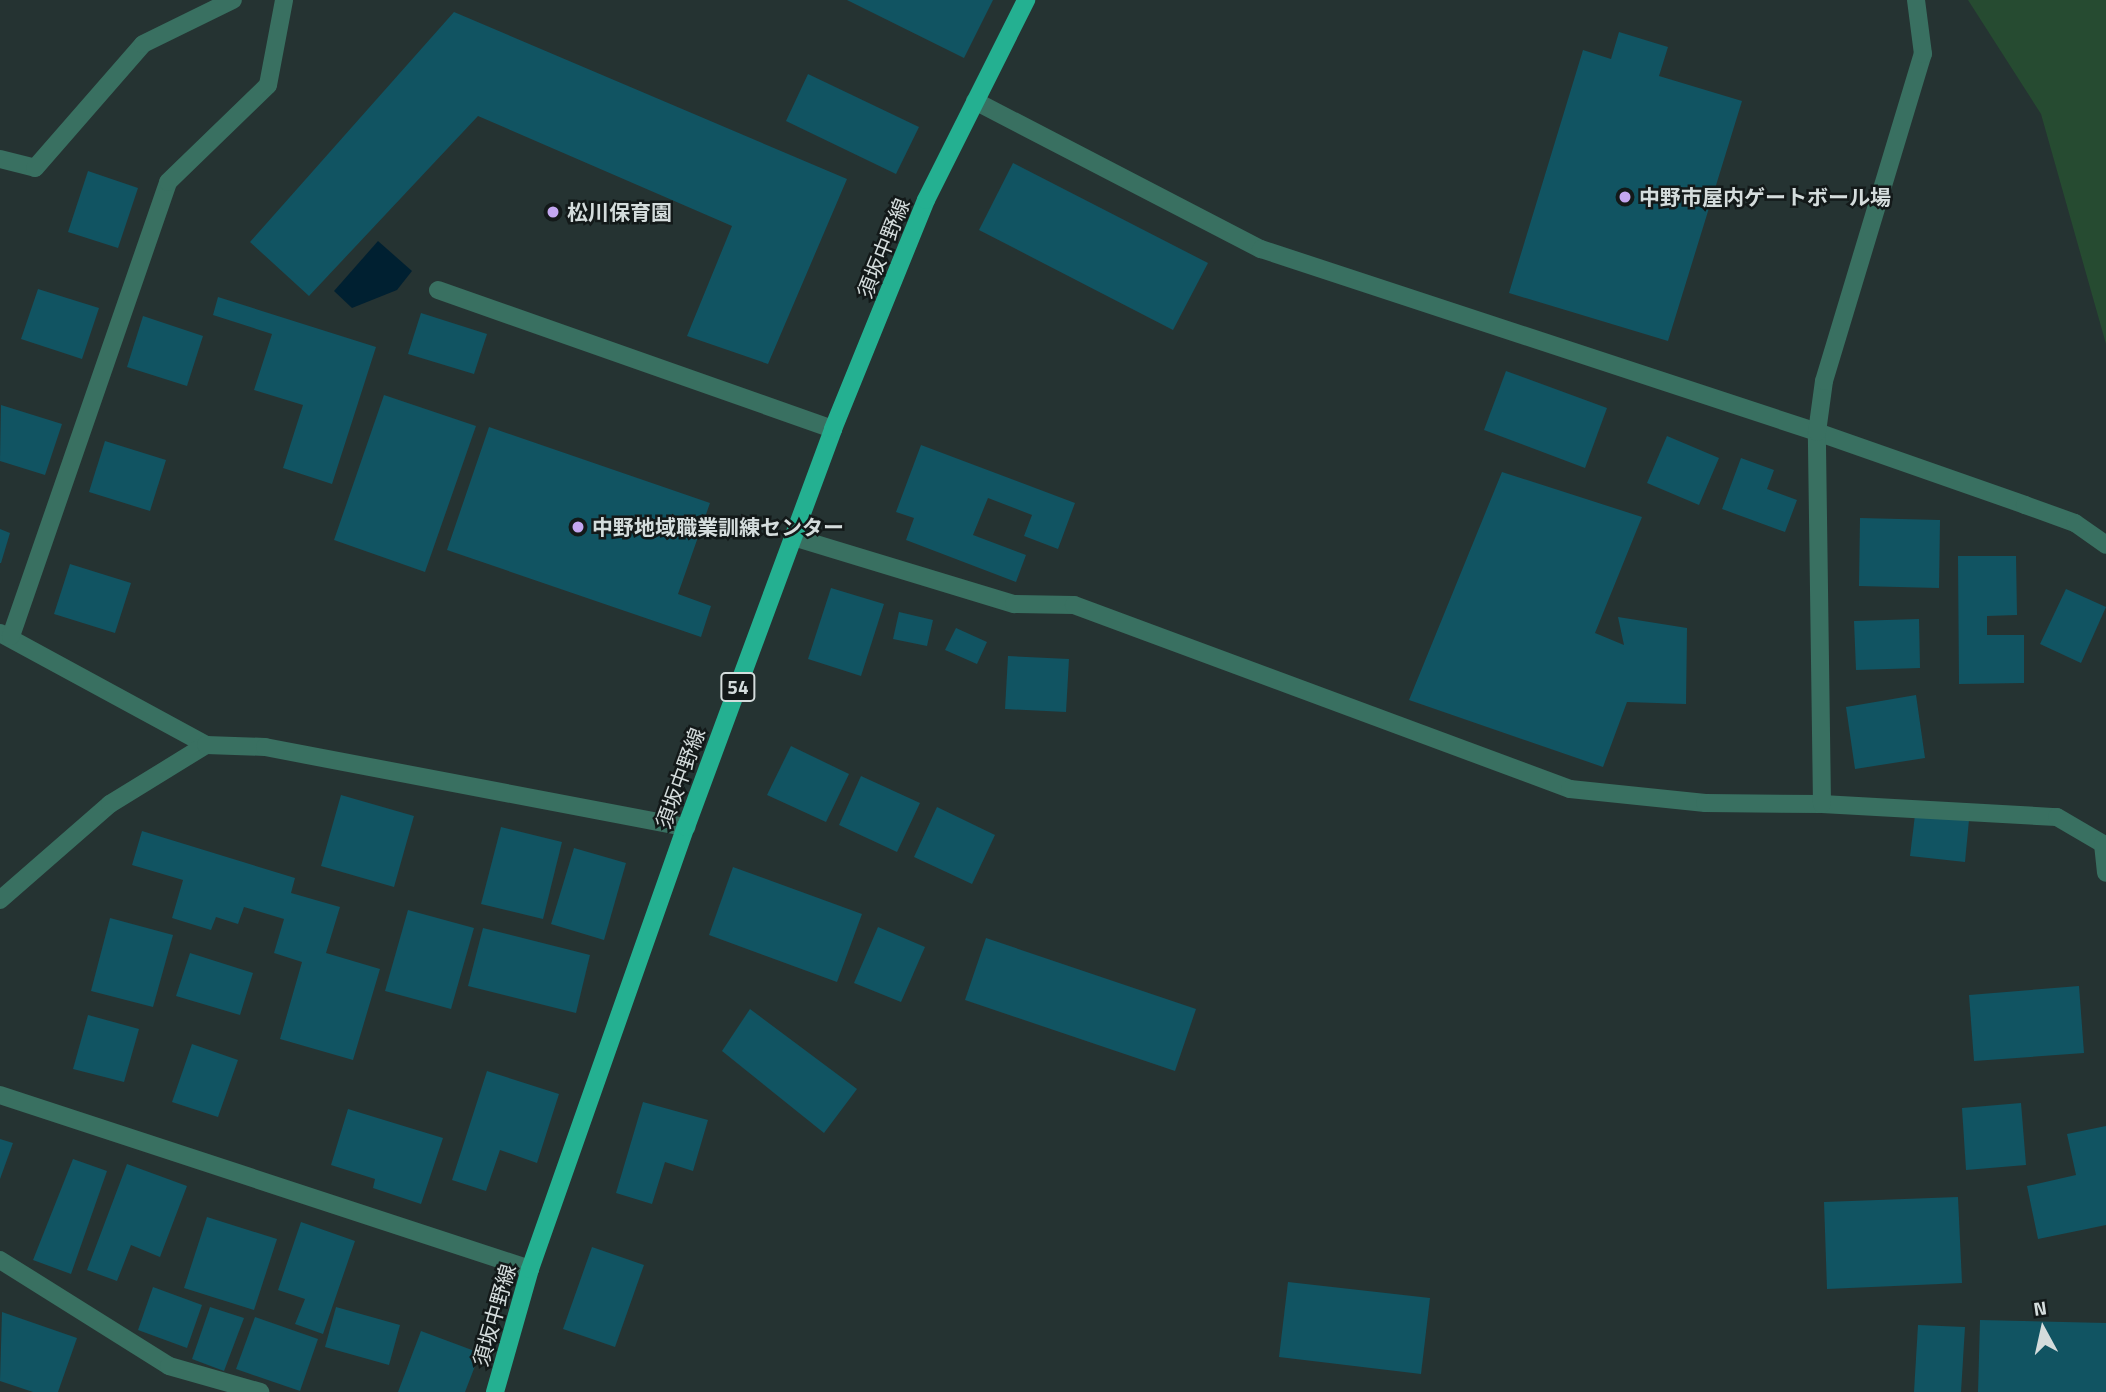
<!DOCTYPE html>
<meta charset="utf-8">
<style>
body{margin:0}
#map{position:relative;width:2106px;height:1392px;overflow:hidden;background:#253332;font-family:"Titillium Web","Noto Sans JP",sans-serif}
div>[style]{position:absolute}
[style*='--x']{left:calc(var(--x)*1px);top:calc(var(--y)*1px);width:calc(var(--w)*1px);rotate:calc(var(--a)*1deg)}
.green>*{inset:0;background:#264b31}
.water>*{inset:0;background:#002031}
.building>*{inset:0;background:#115462}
.minor>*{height:18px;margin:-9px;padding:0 9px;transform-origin:9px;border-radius:9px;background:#397061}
.major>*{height:18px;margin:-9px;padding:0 9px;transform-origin:9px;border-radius:9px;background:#24b091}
.dots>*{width:19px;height:19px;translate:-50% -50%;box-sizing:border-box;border:4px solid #131919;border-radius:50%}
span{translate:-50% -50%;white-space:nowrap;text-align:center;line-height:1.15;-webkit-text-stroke:5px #131919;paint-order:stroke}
.shield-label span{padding:2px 5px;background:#131919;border:2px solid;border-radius:5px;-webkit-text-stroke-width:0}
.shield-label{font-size:19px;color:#d4dcdc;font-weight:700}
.poi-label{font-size:21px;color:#d4dcdc;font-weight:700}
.left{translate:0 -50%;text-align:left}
.street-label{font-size:21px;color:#d4dcdc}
.north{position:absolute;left:2008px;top:1294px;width:70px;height:70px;-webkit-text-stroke:5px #131919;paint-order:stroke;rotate:352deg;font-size:19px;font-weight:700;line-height:28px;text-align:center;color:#d4dcdc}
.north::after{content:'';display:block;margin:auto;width:24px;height:32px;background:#d4dcdc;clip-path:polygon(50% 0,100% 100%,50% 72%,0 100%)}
</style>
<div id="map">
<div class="green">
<i style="clip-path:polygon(1968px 0,2106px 0,2106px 344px,2041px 114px)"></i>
</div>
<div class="water">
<i style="clip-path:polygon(378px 241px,412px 271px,397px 290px,352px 308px,334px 291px)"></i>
</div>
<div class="building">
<i style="clip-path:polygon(847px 0,993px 0,964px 58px)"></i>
<i style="clip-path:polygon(454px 12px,847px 179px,768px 364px,687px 336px,732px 226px,478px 116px,309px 296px,250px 242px)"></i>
<i style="clip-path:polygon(1619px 32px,1668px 47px,1659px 76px,1742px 101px,1668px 341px,1509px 293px,1583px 50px,1611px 59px)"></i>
<i style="clip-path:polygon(808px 74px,919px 127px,896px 174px,786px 121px)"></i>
<i style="clip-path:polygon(1013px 163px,1208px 263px,1173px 330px,979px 230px)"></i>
<i style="clip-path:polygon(88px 171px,138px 188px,118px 248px,68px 232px)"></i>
<i style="clip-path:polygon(38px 289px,99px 308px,82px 359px,21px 339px)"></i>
<i style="clip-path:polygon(218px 297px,376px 347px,332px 484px,283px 468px,303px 405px,254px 390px,272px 334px,213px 315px)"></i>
<i style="clip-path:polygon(421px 313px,487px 334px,474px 374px,408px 354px)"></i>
<i style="clip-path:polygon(143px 316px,203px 336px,187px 386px,127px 367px)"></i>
<i style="clip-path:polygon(1506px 371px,1607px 408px,1585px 468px,1484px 430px)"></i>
<i style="clip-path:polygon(384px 395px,476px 426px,425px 572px,334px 540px)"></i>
<i style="clip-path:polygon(1px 405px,62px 424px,45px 475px,0 461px)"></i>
<i style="clip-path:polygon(489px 427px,710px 503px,678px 594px,711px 606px,701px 637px,447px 550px)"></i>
<i style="clip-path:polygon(1667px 436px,1719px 458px,1699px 505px,1647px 483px)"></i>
<i style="clip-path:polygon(105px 441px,166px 460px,150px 511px,89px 492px)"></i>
<i style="clip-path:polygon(921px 445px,1075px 503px,1058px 549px,1024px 536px,1032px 515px,988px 498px,973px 535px,1026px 555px,1016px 582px,906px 540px,914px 518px,896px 512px)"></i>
<i style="clip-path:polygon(1741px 458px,1774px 470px,1767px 489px,1797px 500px,1785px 532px,1722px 509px)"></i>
<i style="clip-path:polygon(1502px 472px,1642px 517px,1595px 633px,1624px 645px,1618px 617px,1687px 628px,1686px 704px,1627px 702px,1603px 767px,1409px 700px)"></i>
<i style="clip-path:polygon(1860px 518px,1940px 520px,1939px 588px,1859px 586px)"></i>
<i style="clip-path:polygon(0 529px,10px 533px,1px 563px,0 563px)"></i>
<i style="clip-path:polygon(1958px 556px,2016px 556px,2017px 615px,1987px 616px,1987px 635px,2024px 635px,2024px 683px,1959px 684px)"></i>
<i style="clip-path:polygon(70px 564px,131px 583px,115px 633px,54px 614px)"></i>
<i style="clip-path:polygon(831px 588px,884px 604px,861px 676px,808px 659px)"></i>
<i style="clip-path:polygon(2066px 589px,2106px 607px,2081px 663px,2040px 644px)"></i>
<i style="clip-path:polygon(899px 612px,933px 620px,927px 646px,893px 639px)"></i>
<i style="clip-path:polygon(1919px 619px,1920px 668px,1856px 670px,1854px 621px)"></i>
<i style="clip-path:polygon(956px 628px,987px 642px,977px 664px,945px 650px)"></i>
<i style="clip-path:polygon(1008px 656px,1069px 659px,1066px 712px,1005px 709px)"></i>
<i style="clip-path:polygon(1916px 695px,1925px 758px,1855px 769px,1846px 707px)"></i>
<i style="clip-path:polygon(791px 746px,849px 774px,826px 822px,767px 795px)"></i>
<i style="clip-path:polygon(861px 776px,920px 803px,897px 852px,839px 825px)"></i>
<i style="clip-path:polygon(341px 795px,414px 816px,394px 887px,321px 866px)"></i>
<i style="clip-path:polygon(937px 807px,995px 835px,972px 884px,914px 857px)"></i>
<i style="clip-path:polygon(1915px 815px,1969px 820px,1965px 862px,1910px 856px)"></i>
<i style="clip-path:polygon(501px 827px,562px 842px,543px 919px,481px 904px)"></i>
<i style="clip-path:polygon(142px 831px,295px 878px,291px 893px,340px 907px,326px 953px,380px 969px,353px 1060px,280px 1039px,302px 962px,274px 953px,284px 919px,244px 907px,238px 924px,216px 917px,211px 930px,172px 918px,183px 880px,132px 865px)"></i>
<i style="clip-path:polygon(574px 848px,626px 863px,604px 940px,551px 924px)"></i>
<i style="clip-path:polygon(733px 867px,862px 914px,837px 982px,709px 935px)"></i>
<i style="clip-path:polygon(408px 910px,474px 928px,451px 1009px,385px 991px)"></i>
<i style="clip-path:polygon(110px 918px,173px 935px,153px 1007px,91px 991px)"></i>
<i style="clip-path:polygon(878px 927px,925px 947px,901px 1002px,854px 983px)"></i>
<i style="clip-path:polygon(483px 928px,590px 955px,576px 1013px,468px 986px)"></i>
<i style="clip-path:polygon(986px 938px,1196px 1009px,1175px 1071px,965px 1000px)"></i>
<i style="clip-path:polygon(190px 953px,253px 973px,240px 1015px,176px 996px)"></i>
<i style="clip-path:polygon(2079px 986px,2084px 1053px,1974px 1061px,1969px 995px)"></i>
<i style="clip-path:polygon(750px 1009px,857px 1089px,824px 1133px,722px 1051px)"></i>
<i style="clip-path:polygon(88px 1015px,139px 1029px,124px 1082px,73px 1069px)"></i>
<i style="clip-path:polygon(192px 1044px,238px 1060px,218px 1117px,172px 1102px)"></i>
<i style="clip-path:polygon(487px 1071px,559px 1094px,537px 1163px,500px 1150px,486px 1191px,452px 1180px)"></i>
<i style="clip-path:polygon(643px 1102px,708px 1120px,693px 1171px,665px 1162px,652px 1204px,616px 1193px)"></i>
<i style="clip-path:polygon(2021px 1103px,2026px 1165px,1966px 1170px,1962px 1108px)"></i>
<i style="clip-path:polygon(348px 1109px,443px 1138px,421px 1204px,373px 1188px,375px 1179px,331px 1165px)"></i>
<i style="clip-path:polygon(2106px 1126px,2106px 1225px,2038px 1239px,2027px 1186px,2076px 1175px,2067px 1134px)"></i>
<i style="clip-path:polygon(0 1139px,13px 1143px,0 1179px)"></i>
<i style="clip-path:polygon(73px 1159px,107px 1171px,71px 1274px,33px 1260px)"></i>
<i style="clip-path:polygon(127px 1164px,187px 1186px,160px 1257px,131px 1245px,117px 1281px,87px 1270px)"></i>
<i style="clip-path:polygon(1958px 1197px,1962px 1283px,1827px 1289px,1824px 1202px)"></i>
<i style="clip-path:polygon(207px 1217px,277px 1239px,254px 1310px,184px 1288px)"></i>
<i style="clip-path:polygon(301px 1222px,355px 1241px,323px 1334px,295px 1324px,305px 1299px,278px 1290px)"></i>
<i style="clip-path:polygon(592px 1247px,644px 1265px,615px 1347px,563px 1329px)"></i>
<i style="clip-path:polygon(1288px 1282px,1430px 1298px,1421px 1374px,1279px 1357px)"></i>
<i style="clip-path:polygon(153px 1287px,202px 1305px,187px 1348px,138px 1330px)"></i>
<i style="clip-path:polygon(210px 1307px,244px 1318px,224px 1371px,192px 1359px)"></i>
<i style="clip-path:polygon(336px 1307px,400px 1325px,389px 1365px,325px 1347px)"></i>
<i style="clip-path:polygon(2px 1312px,77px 1338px,58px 1392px,33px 1392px,0 1381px)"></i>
<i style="clip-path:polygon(255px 1317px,318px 1339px,300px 1391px,236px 1369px)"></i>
<i style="clip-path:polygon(1980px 1320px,2106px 1323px,2106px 1392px,1978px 1392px)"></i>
<i style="clip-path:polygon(1918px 1325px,1965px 1327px,1961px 1392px,1914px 1392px)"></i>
<i style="clip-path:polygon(421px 1331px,480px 1353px,465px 1392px,398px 1392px)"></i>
</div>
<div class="minor">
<i style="--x:975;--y:101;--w:322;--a:27.4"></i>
<i style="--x:1261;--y:249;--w:585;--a:18.22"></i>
<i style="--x:1817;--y:432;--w:220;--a:19.3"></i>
<i style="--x:2025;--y:505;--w:53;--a:19.8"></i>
<i style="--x:2075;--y:523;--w:38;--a:35"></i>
<i style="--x:0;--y:159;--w:36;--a:14"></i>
<i style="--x:35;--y:168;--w:164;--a:-48.9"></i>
<i style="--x:143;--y:44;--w:100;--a:-26.1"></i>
<i style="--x:438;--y:290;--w:419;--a:19.4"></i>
<i style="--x:793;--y:537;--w:231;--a:16.9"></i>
<i style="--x:1014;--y:604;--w:60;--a:1"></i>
<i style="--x:1074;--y:605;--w:529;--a:20.35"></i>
<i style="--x:1570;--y:789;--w:136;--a:5.9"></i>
<i style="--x:1705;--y:803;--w:117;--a:0.5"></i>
<i style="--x:1822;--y:804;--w:235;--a:3.2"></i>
<i style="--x:2057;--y:817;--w:53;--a:30.4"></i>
<i style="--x:2103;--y:844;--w:29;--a:84"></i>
<i style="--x:0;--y:633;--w:234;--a:28.5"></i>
<i style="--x:11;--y:636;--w:480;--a:-70.9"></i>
<i style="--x:168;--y:182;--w:139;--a:-44.1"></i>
<i style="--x:268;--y:85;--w:86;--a:-79.3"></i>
<i style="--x:1822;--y:804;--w:372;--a:-90.8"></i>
<i style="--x:1817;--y:432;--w:51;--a:-82.2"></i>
<i style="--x:1824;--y:381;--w:342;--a:-73.2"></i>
<i style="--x:1923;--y:54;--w:54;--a:-97.4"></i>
<i style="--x:0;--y:900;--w:146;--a:-41.1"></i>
<i style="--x:110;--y:804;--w:113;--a:-31.6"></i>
<i style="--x:206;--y:745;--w:59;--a:1.9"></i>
<i style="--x:265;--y:747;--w:429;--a:10.8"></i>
<i style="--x:0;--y:1095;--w:558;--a:18.18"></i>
<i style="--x:0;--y:1260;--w:199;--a:32.1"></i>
<i style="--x:169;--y:1366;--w:95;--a:15.9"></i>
</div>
<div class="major">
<i style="--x:495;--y:1392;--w:128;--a:-74.1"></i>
<i style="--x:530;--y:1269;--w:469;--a:-70.6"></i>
<i style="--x:686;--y:827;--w:424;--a:-69.7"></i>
<i style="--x:833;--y:429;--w:247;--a:-67.9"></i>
<i style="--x:926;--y:200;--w:224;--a:-63.4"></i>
</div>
<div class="dots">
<i style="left:1625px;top:197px;background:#c4a7f1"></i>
<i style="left:553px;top:212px;background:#c4a7f1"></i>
<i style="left:578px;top:527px;background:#c4a7f1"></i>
</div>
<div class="shield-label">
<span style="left:738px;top:687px">54</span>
</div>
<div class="poi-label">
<span class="left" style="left:1639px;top:197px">中野市屋内ゲートボール場</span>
<span class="left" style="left:567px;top:212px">松川保育園</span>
<span class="left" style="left:592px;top:527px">中野地域職業訓練センター</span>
</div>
<div class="street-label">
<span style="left:883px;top:248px;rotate:-68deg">須坂中野線</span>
<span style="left:680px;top:778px;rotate:-70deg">須坂中野線</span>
<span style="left:494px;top:1315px;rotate:-74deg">須坂中野線</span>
</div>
<div class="north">N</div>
</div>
